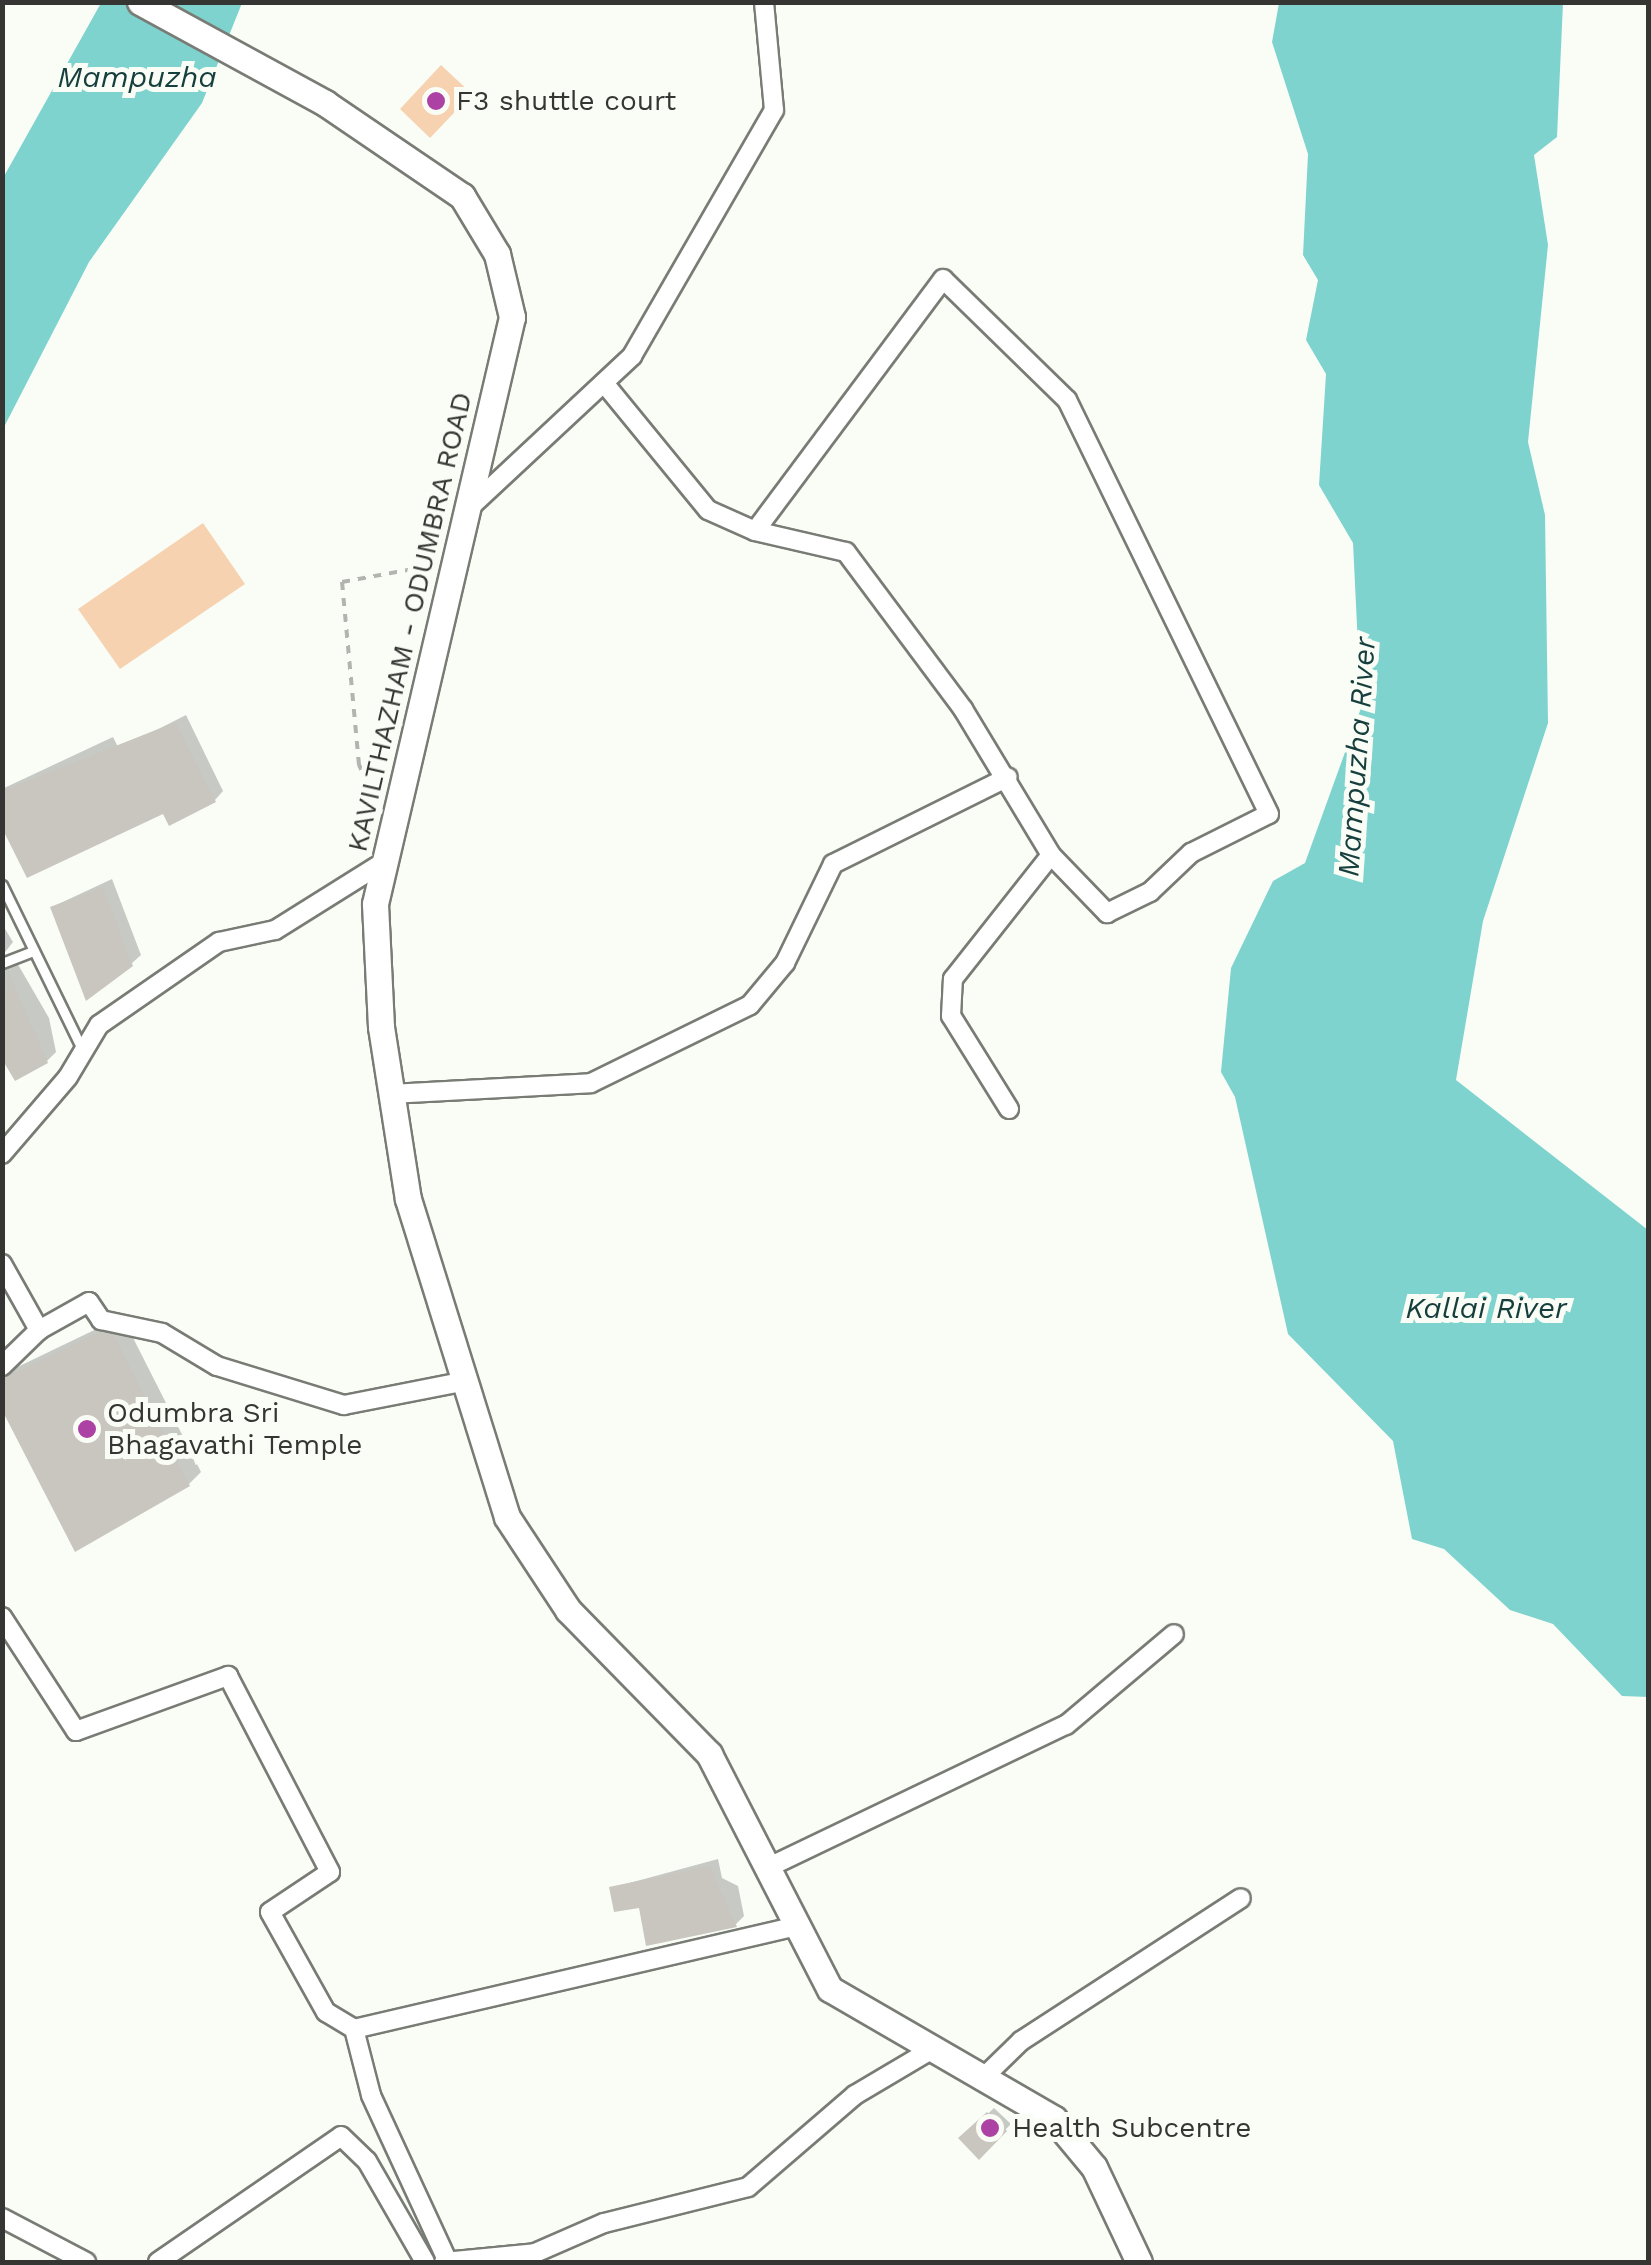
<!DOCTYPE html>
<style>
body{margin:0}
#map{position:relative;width:1651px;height:2265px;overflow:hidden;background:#f9fdf6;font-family:"Work Sans",sans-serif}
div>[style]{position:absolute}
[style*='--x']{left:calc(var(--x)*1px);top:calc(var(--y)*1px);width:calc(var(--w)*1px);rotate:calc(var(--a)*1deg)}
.green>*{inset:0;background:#f6d2b0}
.water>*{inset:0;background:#7fd3cf}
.shadow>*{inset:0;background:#0003}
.building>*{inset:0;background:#c8c6bf}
.path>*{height:4px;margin-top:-2px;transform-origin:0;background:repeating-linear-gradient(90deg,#b1b4af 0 8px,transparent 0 16px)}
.roads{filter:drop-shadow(2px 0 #787c75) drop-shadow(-2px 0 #787c75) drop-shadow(0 2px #787c75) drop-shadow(0 -2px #787c75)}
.lane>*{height:9px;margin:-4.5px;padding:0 4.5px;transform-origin:4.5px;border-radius:4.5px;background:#fff}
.street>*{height:18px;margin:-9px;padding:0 9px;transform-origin:9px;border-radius:9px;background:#fff}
.secondary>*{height:25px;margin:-12.5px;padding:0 12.5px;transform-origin:12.5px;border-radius:12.5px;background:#fff}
.dots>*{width:28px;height:28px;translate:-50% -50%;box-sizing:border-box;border:5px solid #f9fdf6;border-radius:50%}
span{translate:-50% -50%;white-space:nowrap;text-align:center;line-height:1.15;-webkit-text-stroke:10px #f9fdf6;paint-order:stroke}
.poi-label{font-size:28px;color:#353633}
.left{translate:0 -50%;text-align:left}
.street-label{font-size:28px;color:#353633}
.water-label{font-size:30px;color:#163e3d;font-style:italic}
.frame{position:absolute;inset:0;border:5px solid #353633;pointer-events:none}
</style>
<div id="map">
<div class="green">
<i style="clip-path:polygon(441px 65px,472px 94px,430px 138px,400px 109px)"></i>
<i style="clip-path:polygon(203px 523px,245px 584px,120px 669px,78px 609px)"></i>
</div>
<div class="water">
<i style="clip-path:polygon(101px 3px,242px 3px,202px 103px,89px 262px,3px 429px,3px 178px)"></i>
<i style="clip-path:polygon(1279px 3px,1563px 3px,1557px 137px,1534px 155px,1548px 245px,1528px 442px,1545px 515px,1548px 723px,1483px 921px,1456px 1080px,1648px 1230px,1648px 1697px,1622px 1696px,1553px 1624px,1510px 1610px,1444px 1549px,1412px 1539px,1393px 1441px,1288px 1334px,1235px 1097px,1221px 1072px,1231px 968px,1273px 881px,1305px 863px,1361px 708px,1353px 543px,1319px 485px,1326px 374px,1306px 340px,1318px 280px,1303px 255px,1308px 154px,1272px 42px)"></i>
</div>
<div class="shadow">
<i style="clip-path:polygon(186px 715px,223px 791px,215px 800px,2px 823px,2px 789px,113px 737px,119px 749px)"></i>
<i style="clip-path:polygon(112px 879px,141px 955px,131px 964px,52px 907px)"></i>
<i style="clip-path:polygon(2px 924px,13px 942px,2px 956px)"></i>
<i style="clip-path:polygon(2px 958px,16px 961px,49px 1018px,56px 1052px,47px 1061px,2px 1054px)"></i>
<i style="clip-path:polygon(113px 1321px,126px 1324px,201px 1472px,189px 1484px,2px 1405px,5px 1373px)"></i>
<i style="clip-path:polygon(718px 1859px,722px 1878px,738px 1886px,744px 1916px,735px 1925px,641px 1905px,611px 1888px)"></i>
<i style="clip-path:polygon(994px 2108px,1011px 2124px,979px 2157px,962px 2138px)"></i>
</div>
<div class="building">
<i style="clip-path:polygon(176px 722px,216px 802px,169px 826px,163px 814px,27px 878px,2px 828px,2px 791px)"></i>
<i style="clip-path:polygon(103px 887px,133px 966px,86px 1001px,50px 907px)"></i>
<i style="clip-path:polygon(8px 970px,48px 1063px,15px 1081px,2px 1059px)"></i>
<i style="clip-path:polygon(99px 1332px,114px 1335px,190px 1486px,75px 1552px,2px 1410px,2px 1379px)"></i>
<i style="clip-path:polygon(710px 1866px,737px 1927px,646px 1946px,639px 1908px,614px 1912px,609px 1887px)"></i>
<i style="clip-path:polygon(987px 2112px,1007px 2131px,979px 2160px,958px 2138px)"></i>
</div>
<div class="path">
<i style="--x:375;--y:799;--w:38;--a:-115"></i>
<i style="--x:359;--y:765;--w:184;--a:-95.3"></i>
<i style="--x:342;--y:582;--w:88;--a:-10.4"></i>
</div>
<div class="roads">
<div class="lane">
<i style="--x:2;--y:885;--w:182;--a:64"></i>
<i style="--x:2;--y:963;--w:34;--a:-21"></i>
</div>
<div class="street">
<i style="--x:604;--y:383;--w:164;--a:50.7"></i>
<i style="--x:708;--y:510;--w:51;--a:24.1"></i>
<i style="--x:755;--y:531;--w:93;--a:13"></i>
<i style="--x:846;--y:552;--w:196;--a:53.3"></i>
<i style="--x:963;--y:709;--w:170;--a:58.9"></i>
<i style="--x:1051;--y:855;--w:81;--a:46"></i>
<i style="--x:1107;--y:913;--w:48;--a:-26"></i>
<i style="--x:1150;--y:892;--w:57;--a:-43.6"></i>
<i style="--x:1191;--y:853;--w:87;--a:-26.6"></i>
<i style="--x:1269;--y:814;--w:461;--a:-116"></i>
<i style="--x:1067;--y:400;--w:173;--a:-135.7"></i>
<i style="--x:943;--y:279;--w:314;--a:126.7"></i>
<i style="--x:467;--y:510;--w:226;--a:-43"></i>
<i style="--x:632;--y:356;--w:284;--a:-60"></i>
<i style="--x:774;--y:110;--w:108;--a:-95.3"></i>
<i style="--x:390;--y:1094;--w:201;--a:-3.1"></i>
<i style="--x:591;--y:1083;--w:177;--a:-26.1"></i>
<i style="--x:750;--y:1005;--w:55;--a:-50.2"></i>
<i style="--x:785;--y:963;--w:110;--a:-64.1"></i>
<i style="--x:833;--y:864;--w:195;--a:-26.4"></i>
<i style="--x:1009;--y:1109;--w:110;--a:-121.9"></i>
<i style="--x:951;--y:1016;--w:37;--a:-87"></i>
<i style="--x:953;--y:979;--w:158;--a:-51.7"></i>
<i style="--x:2;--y:1154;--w:101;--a:-49.4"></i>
<i style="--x:68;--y:1077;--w:61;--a:-59.2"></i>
<i style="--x:99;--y:1025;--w:146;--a:-34.7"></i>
<i style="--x:219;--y:942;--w:57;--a:-12.1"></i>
<i style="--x:275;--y:930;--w:128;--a:-32"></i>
<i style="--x:2;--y:1264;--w:76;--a:60.7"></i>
<i style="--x:39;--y:1330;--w:57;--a:-29.2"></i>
<i style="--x:89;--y:1302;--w:22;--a:56"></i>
<i style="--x:101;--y:1320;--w:62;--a:12"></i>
<i style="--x:162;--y:1333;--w:64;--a:31"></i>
<i style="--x:217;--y:1366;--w:133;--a:17.1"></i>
<i style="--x:344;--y:1405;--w:124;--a:-11.1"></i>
<i style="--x:2;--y:1366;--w:52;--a:-44.2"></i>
<i style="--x:2;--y:1617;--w:136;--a:57"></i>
<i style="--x:76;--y:1731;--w:162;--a:-19.9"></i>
<i style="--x:228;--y:1676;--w:221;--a:62.5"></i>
<i style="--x:330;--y:1872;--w:72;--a:146.3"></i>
<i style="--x:270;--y:1912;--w:115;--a:60.8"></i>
<i style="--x:326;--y:2012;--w:33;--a:31"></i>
<i style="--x:769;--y:1867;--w:329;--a:-25.6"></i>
<i style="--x:1066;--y:1725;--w:141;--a:-40.1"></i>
<i style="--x:981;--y:2080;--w:56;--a:-44.3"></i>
<i style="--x:1021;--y:2041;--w:262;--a:-33"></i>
<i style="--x:2;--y:2218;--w:95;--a:27.6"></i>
<i style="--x:158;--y:2262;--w:222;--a:-34.5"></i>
<i style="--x:341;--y:2136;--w:36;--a:44"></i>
<i style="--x:367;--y:2161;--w:116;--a:60.1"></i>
<i style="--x:444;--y:2262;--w:91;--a:-5.6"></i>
<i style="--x:535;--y:2253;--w:75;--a:-23.5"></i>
<i style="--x:604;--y:2223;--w:148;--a:-14"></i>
<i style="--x:748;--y:2187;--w:141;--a:-40.7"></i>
<i style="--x:855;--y:2095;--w:92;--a:-30.7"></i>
<i style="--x:448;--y:2262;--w:184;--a:-114.8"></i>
<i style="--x:371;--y:2095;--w:68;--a:-104.4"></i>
<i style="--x:354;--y:2029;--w:458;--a:-13.1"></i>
</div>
<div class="secondary">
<i style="--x:140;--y:2;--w:211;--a:28.6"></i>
<i style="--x:325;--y:103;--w:166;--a:34.2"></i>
<i style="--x:462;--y:196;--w:68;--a:58.9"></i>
<i style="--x:497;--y:254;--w:65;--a:76.6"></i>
<i style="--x:512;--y:317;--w:603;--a:103.14"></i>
<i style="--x:375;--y:904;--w:123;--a:87.2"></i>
<i style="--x:381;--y:1027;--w:174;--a:81.1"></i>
<i style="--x:408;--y:1199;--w:333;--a:72.7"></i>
<i style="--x:507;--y:1517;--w:111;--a:56.7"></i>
<i style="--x:568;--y:1610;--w:202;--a:45.6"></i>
<i style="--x:709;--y:1754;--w:264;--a:62.8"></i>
<i style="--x:830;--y:1989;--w:259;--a:30.1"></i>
<i style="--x:1054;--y:2119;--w:62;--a:50.2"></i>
<i style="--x:1094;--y:2167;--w:105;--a:64.7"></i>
</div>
</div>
<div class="dots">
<i style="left:436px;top:101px;background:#ab42a4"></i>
<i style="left:87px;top:1429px;background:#ab42a4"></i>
<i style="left:990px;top:2128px;background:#ab42a4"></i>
</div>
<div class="poi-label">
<span class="left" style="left:456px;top:101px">F3 shuttle court</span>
<span class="left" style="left:107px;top:1429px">Odumbra Sri<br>Bhagavathi Temple</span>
<span class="left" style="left:1012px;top:2128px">Health Subcentre</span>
</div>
<div class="street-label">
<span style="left:410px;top:622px;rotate:-77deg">KAVILTHAZHAM - ODUMBRA ROAD</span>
</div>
<div class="water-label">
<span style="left:137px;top:77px">Mampuzha</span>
<span style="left:1357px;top:757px;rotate:-86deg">Mampuzha River</span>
<span style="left:1486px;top:1308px">Kallai River</span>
</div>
<div class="frame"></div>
</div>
